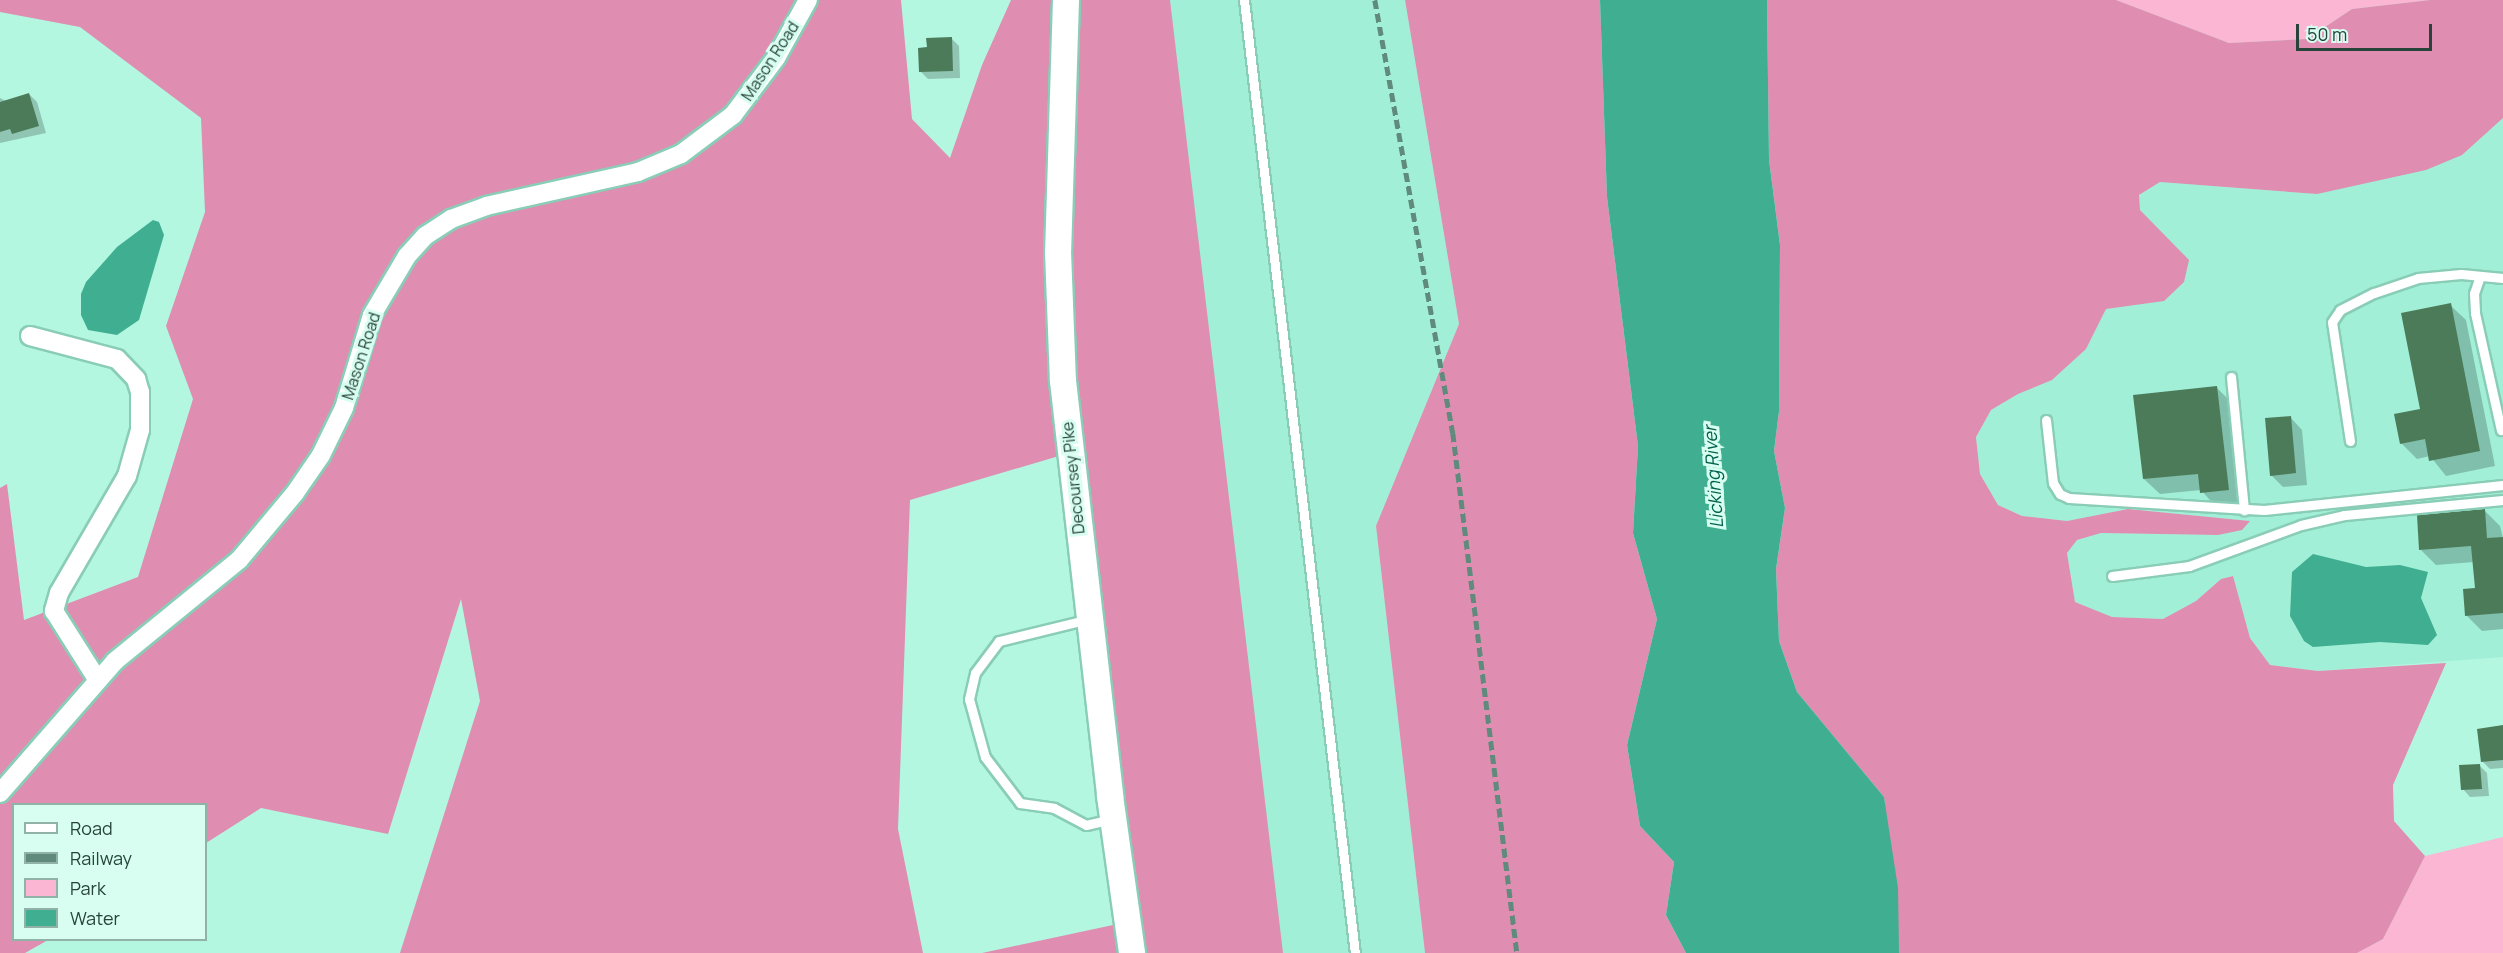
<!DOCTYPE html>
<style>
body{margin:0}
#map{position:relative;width:2503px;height:953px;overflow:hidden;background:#b4f7e1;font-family:Manrope,sans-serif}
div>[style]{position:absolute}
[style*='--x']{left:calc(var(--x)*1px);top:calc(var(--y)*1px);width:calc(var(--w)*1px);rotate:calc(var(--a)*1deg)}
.built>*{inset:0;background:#a1efd6}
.green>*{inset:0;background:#fbb6d3}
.forest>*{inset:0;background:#df8db1}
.water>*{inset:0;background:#40ae90}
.shadow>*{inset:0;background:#0003}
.building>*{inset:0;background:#4c7b59}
.roads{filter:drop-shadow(2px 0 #8acdb7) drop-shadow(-2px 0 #8acdb7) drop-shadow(0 2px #8acdb7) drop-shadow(0 -2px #8acdb7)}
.lane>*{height:9px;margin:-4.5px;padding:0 4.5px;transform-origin:4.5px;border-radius:4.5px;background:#fff}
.street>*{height:18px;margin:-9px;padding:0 9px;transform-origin:9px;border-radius:9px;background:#fff}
.secondary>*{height:26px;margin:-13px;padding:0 13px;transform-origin:13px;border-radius:13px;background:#fff}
.rail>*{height:4.5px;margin-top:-2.25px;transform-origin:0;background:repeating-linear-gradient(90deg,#5f8a7c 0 9px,transparent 0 13.5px)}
span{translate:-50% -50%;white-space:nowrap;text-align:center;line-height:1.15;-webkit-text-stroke:6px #d7fef0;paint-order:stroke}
.street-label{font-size:16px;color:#27433a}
.water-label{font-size:18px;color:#015f4b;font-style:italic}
.legend{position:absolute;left:12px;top:803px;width:195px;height:138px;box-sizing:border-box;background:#d7fef0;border:2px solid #91b3a7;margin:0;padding:8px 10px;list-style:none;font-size:18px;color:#27433a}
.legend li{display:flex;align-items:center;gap:12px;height:30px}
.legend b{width:30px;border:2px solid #91b3a7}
.scale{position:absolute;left:2296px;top:24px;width:136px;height:27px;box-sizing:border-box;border:3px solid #27433a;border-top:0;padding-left:8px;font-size:18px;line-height:21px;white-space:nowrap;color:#27433a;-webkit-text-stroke:4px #d7fef0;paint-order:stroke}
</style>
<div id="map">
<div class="built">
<i style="clip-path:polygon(1066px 0,1405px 0,1459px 324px,1376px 526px,1425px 953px,1132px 953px)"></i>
<i style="clip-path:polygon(2503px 118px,2503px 657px,2318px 671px,2270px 665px,2250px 638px,2232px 576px,2221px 579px,2196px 601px,2163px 619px,2111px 617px,2075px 602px,2067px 553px,2077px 540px,2101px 533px,2218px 535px,2250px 521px,2128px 509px,2067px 521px,2022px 516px,1998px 505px,1980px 474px,1976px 437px,1991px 410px,2018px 394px,2052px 380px,2086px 349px,2106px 309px,2132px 304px,2158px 230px,2140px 210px,2138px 196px,2160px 182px,2317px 194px,2462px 155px)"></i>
</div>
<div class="green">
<i style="clip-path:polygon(2116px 0,2430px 0,2352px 9px,2307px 39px,2229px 43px)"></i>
<i style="clip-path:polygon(2503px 837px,2503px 953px,2357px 953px,2383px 939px,2425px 856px)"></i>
</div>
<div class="forest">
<i style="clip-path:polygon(0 0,901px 0,912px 119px,950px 158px,982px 65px,1011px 0,1170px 0,1283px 953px,982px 953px,1127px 922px,1069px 453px,910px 500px,898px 829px,923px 953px,400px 953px,480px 701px,461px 599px,388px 834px,261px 808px,206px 843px,206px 804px,14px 804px,14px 940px,48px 940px,25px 953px,0 953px,0 488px,7px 484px,24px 620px,138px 577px,193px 399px,166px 326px,205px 212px,201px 118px,80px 27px,0 12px)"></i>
<i style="clip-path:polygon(1405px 0,1600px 0,1607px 197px,1638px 446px,1633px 533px,1657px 619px,1627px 745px,1640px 826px,1674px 862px,1666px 915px,1686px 953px,1425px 953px,1376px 526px,1459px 324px)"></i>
<i style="clip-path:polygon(1767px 0,2116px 0,2229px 43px,2307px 39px,2352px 9px,2430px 0,2503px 0,2503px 118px,2462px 155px,2426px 170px,2317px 194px,2160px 182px,2139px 195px,2140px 210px,2189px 260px,2184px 282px,2164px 301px,2106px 309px,2086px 349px,2052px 380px,2018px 394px,1991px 410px,1976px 437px,1980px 474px,1998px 505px,2022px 516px,2067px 521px,2128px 509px,2250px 521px,2242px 530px,2218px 535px,2101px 533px,2077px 540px,2067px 553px,2075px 602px,2112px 617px,2163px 619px,2196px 601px,2221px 579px,2233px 576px,2250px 638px,2270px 665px,2318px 671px,2446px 663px,2393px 785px,2394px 821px,2425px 856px,2383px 939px,2357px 953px,1899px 953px,1884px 797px,1797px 692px,1779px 641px,1776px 569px,1785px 508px,1774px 451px,1779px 411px,1780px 245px,1769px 160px)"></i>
</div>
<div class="water">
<i style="clip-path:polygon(1600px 0,1767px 0,1769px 160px,1780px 245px,1779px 411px,1774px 451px,1785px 508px,1776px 569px,1779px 641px,1797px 692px,1884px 797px,1898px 888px,1899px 953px,1686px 953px,1666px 915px,1674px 862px,1640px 826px,1627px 745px,1657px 619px,1633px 533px,1638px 446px,1607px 197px)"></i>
<i style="clip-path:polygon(153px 220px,159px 222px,164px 235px,139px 320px,117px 335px,88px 330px,81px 315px,81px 294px,86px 282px,117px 247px)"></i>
<i style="clip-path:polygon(2313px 554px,2366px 567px,2400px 565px,2428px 572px,2421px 598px,2437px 635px,2428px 645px,2380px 642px,2313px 647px,2304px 641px,2290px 616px,2292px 572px)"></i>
</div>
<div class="shadow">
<i style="clip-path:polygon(951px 38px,959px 46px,960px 78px,928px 79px,921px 72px,928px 49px)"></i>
<i style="clip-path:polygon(29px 94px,37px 102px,46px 133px,0 143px,0 98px,6px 101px)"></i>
<i style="clip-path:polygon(2450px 305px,2466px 320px,2495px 466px,2446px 476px,2430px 456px,2417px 459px,2401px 443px,2421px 410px)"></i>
<i style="clip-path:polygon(2216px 387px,2232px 403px,2243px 505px,2217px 508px,2201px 490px,2160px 494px,2144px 479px)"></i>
<i style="clip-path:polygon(2291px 418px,2302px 430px,2307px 485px,2283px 487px,2271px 475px)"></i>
<i style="clip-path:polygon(2484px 510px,2500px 526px,2503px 538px,2503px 629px,2482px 631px,2466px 615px,2476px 589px,2474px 562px,2436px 565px,2421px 550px)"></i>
<i style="clip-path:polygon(2503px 727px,2503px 768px,2490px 769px,2483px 762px)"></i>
<i style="clip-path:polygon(2479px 765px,2487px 773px,2489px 796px,2470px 797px,2463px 789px)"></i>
</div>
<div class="building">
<i style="clip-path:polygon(952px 37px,953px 71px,919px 72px,918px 48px,927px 47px,926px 38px)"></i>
<i style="clip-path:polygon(29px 93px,39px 126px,12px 134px,10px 129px,0 132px,0 102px)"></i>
<i style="clip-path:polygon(2451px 303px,2480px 451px,2429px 461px,2425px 439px,2400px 444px,2394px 414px,2420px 409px,2401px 313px)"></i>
<i style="clip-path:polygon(2217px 386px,2229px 490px,2200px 493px,2198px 474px,2143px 479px,2133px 395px)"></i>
<i style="clip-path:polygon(2291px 416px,2296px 473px,2270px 476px,2265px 418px)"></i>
<i style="clip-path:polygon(2485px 509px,2487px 538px,2503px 537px,2503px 613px,2465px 616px,2463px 589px,2475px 588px,2471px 546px,2419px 550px,2417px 515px)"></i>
<i style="clip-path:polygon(2503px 725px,2503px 760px,2481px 762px,2477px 729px)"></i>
<i style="clip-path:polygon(2480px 764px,2482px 789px,2461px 790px,2459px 765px)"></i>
</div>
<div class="roads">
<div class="lane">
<i style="--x:1244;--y:0;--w:959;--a:83.36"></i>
<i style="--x:2480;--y:276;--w:18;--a:109"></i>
<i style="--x:2474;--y:293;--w:20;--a:87"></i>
<i style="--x:2475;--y:313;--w:120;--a:77.5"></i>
<i style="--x:2231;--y:377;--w:134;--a:84.4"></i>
<i style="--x:2046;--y:420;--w:63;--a:83.7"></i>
<i style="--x:2053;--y:483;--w:13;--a:58"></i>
<i style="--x:2060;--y:494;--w:10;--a:24"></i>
<i style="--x:2069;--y:498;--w:195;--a:3.5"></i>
<i style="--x:2264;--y:510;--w:240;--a:-6"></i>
<i style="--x:2350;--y:441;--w:120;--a:-98.6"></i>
<i style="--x:2332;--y:322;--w:14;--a:-56"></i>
<i style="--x:2340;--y:310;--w:38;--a:-27"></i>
<i style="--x:2374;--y:293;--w:46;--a:-18.8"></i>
<i style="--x:2418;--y:278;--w:43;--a:-5.3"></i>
<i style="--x:2461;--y:274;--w:42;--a:5.4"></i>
<i style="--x:2112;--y:576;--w:78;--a:-7.4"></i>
<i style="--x:2189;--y:566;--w:119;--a:-20.1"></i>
<i style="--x:2301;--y:525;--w:44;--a:-13.1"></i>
<i style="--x:2344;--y:515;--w:160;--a:-5.4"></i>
<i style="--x:1089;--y:619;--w:93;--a:166.3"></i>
<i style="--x:999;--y:641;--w:40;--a:127"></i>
<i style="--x:975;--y:673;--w:27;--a:103"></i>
<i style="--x:969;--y:699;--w:60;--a:74.6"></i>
<i style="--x:985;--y:757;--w:58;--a:52.7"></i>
<i style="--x:1020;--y:803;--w:34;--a:8"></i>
<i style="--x:1054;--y:808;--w:36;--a:28"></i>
<i style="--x:1086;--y:825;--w:27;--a:-13"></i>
</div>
<div class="street">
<i style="--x:30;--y:336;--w:90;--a:14.8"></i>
<i style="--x:117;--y:359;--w:28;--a:46"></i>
<i style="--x:136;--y:379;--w:14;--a:73"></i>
<i style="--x:140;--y:392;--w:38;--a:90"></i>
<i style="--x:140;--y:430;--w:48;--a:105.8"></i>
<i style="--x:127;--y:476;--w:135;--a:120.2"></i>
<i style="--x:59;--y:593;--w:19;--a:106"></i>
<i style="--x:54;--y:611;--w:80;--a:57.7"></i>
<i style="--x:0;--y:793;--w:175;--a:-48.9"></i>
<i style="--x:115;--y:661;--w:160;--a:-39.2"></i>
<i style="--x:239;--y:560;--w:87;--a:-50.1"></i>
<i style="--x:295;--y:493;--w:46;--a:-55.6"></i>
<i style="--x:321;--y:455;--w:52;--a:-63.9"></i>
<i style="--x:344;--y:408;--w:97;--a:-73.2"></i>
<i style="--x:372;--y:315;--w:69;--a:-59.3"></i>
<i style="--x:407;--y:256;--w:27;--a:-48"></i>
<i style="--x:425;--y:236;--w:31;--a:-33"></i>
<i style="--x:451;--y:219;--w:37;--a:-20"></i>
<i style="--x:486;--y:206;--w:156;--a:-12.6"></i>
<i style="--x:638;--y:172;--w:47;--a:-22.7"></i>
<i style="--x:681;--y:154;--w:65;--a:-36.9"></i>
<i style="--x:733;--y:115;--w:71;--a:-53"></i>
<i style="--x:776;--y:58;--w:66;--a:-61.1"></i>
</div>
<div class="secondary">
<i style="--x:1066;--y:0;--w:252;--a:91.8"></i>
<i style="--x:1058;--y:252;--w:129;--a:87.8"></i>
<i style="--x:1063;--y:381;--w:418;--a:83.5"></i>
<i style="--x:1110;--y:796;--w:159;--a:82"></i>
</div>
</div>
<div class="rail">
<i style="--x:1375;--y:0;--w:440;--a:79.8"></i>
<i style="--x:1453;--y:433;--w:524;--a:82.98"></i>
</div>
<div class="street-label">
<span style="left:770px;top:61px;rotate:-57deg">Mason Road</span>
<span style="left:361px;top:356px;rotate:-72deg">Mason Road</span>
<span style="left:1073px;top:478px;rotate:-96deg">Decoursey Pike</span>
</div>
<div class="water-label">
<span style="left:1713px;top:477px;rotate:-94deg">Licking River</span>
</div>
<ul class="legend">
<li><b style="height:8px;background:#fff"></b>Road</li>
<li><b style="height:8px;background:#5f8a7c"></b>Railway</li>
<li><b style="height:16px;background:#fbb6d3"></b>Park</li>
<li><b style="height:16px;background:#40ae90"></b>Water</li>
</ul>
<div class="scale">50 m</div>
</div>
